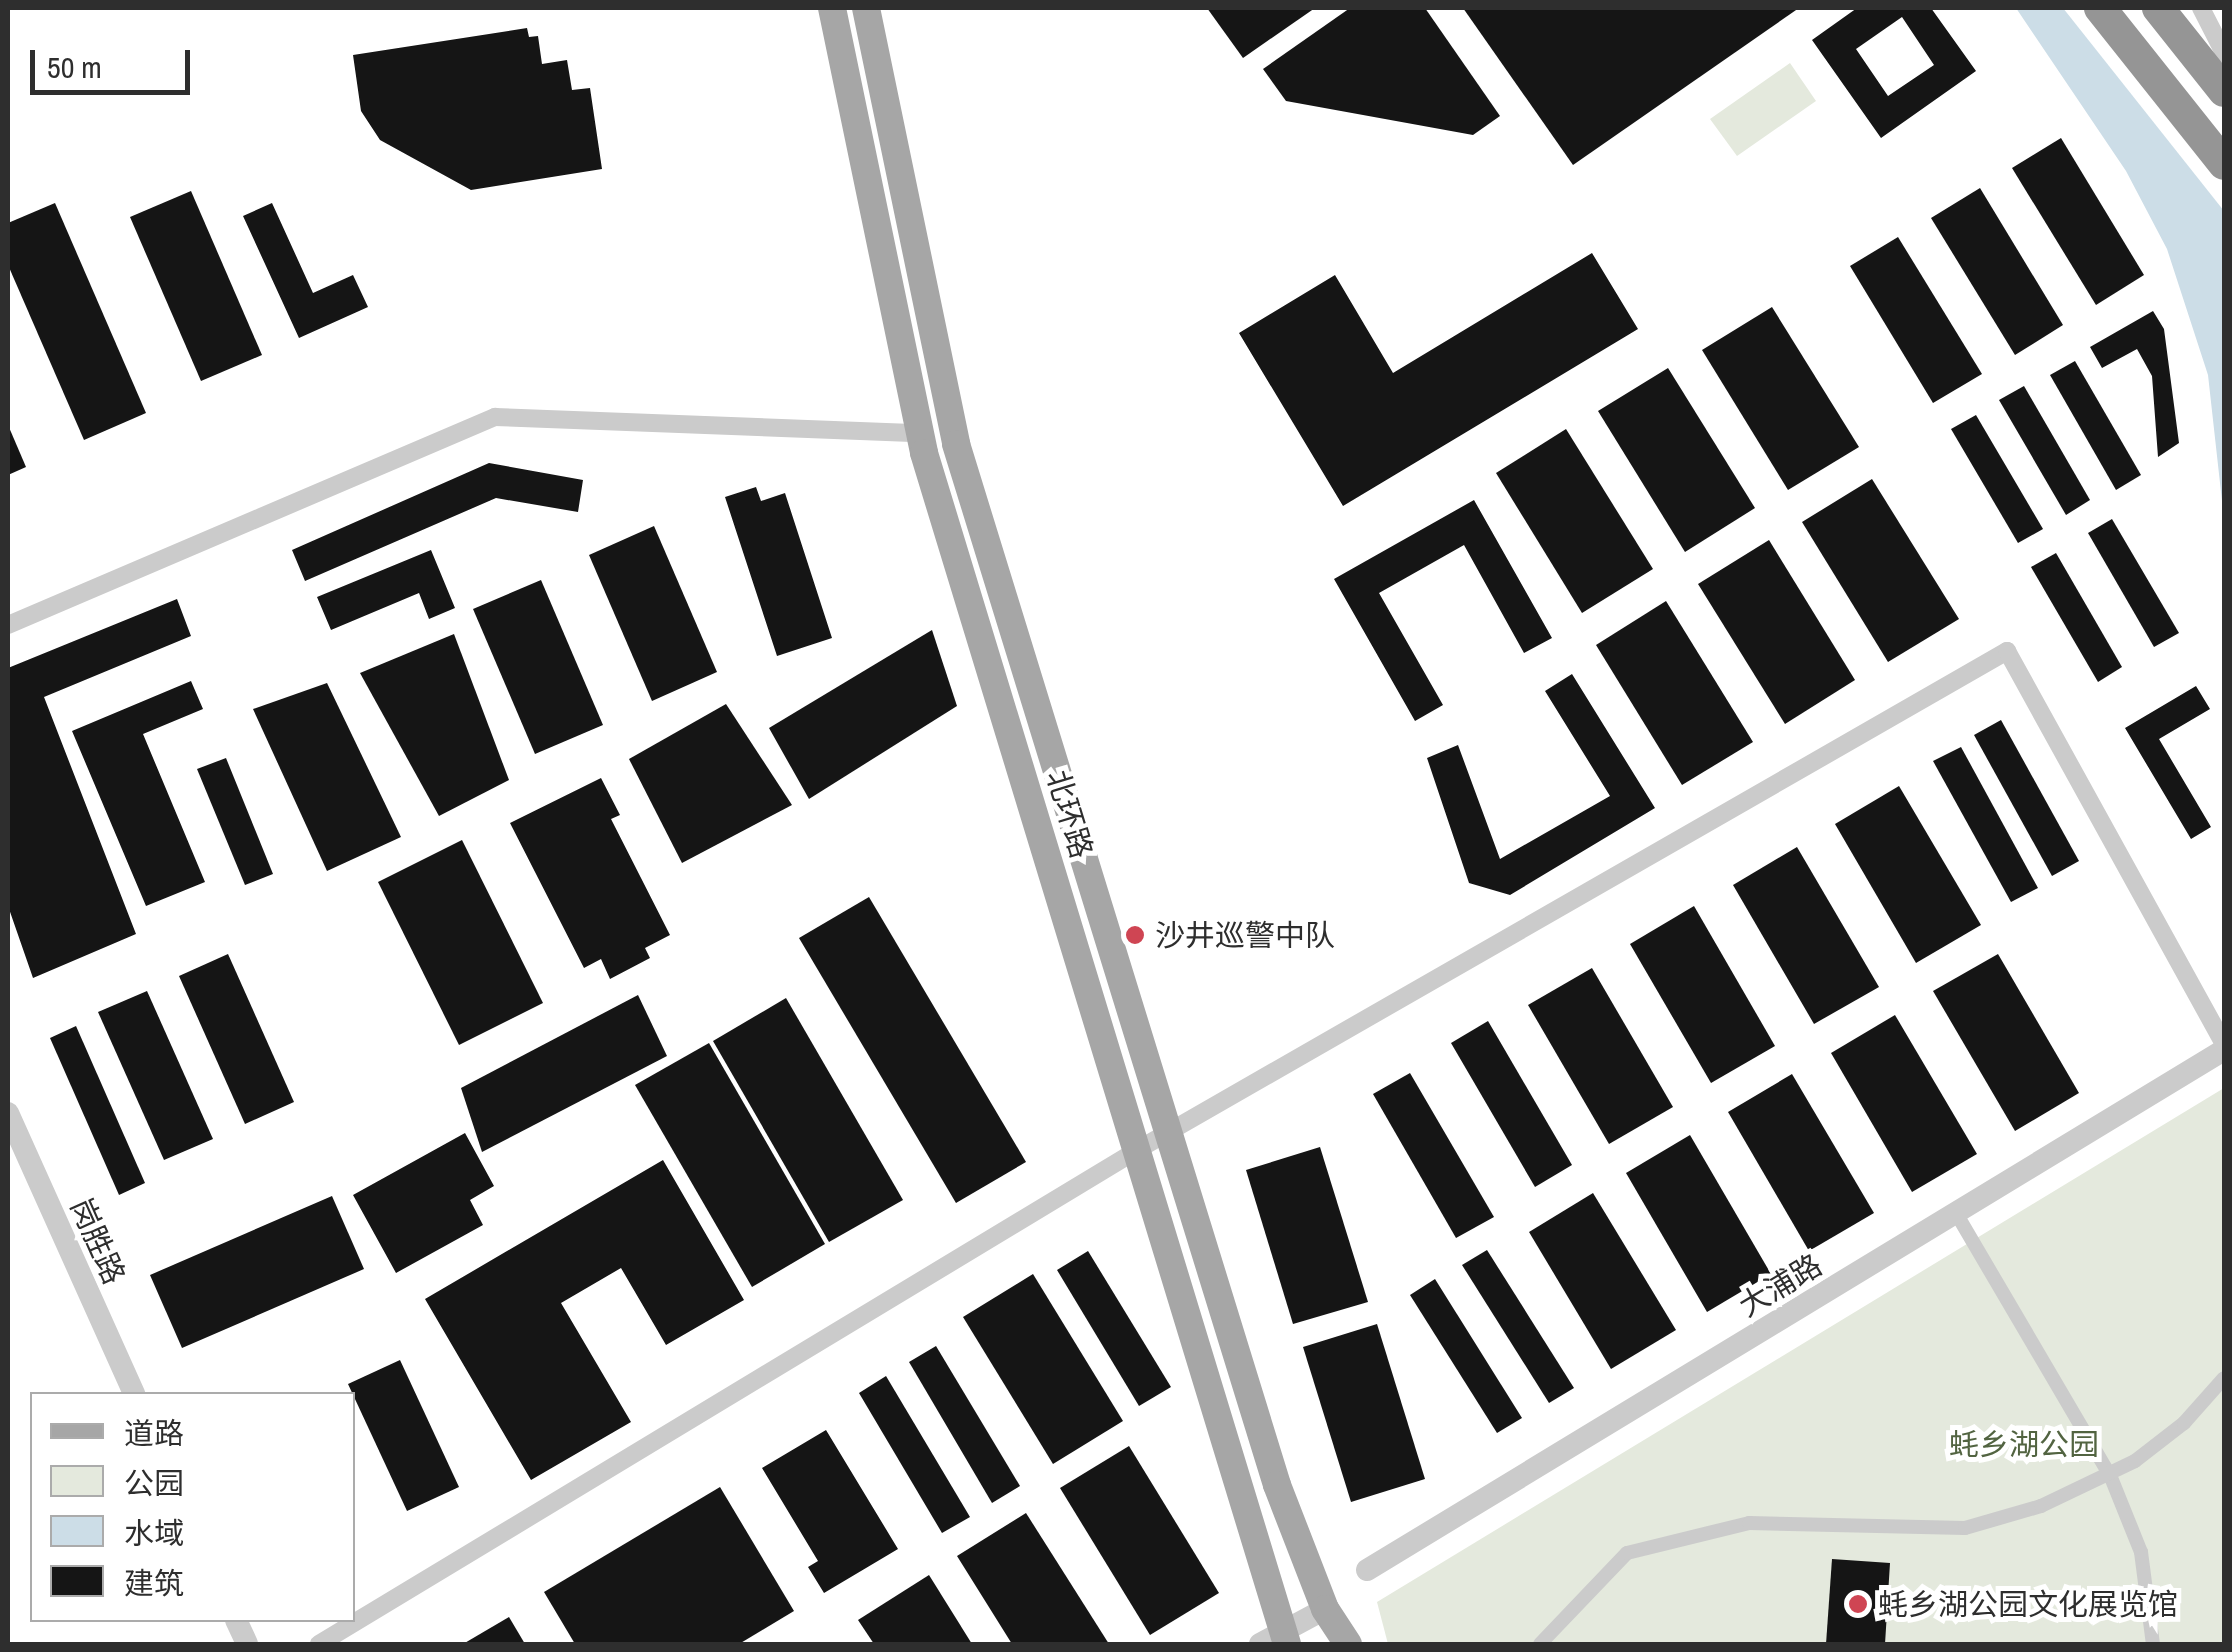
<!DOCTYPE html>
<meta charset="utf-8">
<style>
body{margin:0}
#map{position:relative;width:2232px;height:1652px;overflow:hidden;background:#fff;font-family:"Archivo Narrow","Noto Sans SC",sans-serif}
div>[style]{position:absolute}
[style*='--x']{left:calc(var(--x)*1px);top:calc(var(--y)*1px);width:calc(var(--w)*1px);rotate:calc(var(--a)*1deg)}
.green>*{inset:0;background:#e4e9dd}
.water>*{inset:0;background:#ccdde7}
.pier>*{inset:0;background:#fff}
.building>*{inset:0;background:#151515}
.pedestrian>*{height:14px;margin:-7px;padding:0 7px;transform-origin:7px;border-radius:7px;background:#cbcbcb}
.minor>*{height:18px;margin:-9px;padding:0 9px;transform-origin:9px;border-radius:9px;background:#cbcbcb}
.tertiary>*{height:22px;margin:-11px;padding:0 11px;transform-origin:11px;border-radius:11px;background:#cbcbcb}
.primary>*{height:28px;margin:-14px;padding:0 14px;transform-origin:14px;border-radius:14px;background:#a6a6a6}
.motorway>*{height:32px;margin:-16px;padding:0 16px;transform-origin:16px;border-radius:16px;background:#959595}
.dots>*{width:28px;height:28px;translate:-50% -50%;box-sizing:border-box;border:5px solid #fff;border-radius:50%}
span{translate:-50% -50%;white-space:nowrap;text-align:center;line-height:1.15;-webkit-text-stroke:10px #fff;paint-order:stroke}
.street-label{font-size:30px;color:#2e2e2e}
.poi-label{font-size:30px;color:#2e2e2e}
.left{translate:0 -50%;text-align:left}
.park-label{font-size:30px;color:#526441}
.frame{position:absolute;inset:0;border:10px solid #2e2e2e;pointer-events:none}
.legend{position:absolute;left:30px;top:1392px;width:325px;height:230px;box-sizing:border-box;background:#fff;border:2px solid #ababab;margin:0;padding:12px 18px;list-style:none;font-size:30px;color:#2e2e2e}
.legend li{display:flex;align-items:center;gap:20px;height:50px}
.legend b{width:50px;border:2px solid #ababab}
.scale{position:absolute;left:30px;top:50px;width:160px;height:45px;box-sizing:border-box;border:5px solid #2e2e2e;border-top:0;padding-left:12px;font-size:30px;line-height:35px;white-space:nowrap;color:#2e2e2e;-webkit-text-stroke:8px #fff;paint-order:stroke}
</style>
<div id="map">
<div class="green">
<i style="clip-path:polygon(1790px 63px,1816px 101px,1737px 156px,1710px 119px)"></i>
<i style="clip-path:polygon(2224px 1088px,2224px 1644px,1388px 1644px,1377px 1602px)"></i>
</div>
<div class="water">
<i style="clip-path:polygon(2016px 8px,2187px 8px,2224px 83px,2224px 519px,2208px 375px,2167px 249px,2126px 171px)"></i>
</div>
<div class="pier">
<i style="clip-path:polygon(2063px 8px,2193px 8px,2224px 71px,2224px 211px)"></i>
</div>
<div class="building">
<i style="clip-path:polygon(1207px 8px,1315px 8px,1243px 58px)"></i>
<i style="clip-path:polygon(1350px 8px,1425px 8px,1500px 116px,1473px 135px,1286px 101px,1263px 69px)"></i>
<i style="clip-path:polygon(1463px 8px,1799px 8px,1573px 165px)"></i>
<i style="clip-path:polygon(evenodd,1857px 8px,1931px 8px,1976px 71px,1881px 138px,1812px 40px,1857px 8px,1902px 17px,1934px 65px,1888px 96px,1856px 49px,1902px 17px)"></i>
<i style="clip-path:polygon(527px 28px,529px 37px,538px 36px,542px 64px,567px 60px,572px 90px,590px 88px,602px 169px,471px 190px,380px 140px,361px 111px,353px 55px)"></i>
<i style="clip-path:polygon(2061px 138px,2144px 275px,2096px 305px,2012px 168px)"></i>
<i style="clip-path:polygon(1980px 188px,2063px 325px,2015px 355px,1931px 218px)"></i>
<i style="clip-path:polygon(191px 191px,262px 355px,201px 381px,130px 217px)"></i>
<i style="clip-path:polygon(55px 203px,146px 413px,84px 440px,8px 265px,8px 223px)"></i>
<i style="clip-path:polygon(272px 203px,313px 293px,353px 275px,368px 307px,299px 338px,243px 216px)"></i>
<i style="clip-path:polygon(1898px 237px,1982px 374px,1933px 403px,1850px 266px)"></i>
<i style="clip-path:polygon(1592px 253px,1638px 329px,1343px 506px,1239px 333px,1335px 275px,1393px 373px)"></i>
<i style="clip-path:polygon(1772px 307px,1859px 447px,1788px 490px,1702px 350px)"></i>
<i style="clip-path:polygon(2153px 311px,2164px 329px,2179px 443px,2158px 457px,2152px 376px,2137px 349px,2102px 368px,2090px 347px)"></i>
<i style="clip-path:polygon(2075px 361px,2141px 475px,2116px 490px,2050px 375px)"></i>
<i style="clip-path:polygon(1668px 368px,1755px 508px,1685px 552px,1598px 411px)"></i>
<i style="clip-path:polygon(2024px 386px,2090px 500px,2066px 515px,1999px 400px)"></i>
<i style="clip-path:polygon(1976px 415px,2043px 529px,2018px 543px,1951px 429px)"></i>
<i style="clip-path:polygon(8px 425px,26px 467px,8px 475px)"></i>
<i style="clip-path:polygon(1566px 429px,1653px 569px,1582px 613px,1496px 473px)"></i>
<i style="clip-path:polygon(489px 463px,583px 480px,578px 512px,496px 498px,305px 581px,292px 550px)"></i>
<i style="clip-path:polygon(1872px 479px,1959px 619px,1888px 662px,1802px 522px)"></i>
<i style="clip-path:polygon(756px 487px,761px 501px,785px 493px,832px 638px,777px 656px,725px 497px)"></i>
<i style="clip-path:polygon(1474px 500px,1552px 638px,1524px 653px,1464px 545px,1379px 593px,1443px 705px,1415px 721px,1334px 579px)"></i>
<i style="clip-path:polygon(2112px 519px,2179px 633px,2154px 647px,2088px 533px)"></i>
<i style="clip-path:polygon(654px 526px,717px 672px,652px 701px,589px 555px)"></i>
<i style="clip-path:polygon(1769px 540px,1855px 680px,1785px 724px,1698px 584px)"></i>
<i style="clip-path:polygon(431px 550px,455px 608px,429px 619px,419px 593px,331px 630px,317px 597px)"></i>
<i style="clip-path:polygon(2056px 553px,2122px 667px,2098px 682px,2031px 567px)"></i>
<i style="clip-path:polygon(541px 580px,603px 725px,535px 754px,473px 609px)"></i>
<i style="clip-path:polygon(177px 599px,191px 636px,44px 697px,136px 934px,33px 978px,8px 906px,8px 668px)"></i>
<i style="clip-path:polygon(1666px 601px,1753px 742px,1682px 785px,1596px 645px)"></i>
<i style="clip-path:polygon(932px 630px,957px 706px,809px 799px,769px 728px)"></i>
<i style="clip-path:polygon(454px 634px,509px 780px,439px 816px,360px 673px)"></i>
<i style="clip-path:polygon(1572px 674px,1655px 808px,1510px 895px,1469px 883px,1427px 758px,1458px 745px,1500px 859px,1610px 796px,1545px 691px)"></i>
<i style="clip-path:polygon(191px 681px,203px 709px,143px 734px,205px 882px,146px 906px,72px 731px)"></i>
<i style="clip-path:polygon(327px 683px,401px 837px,327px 871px,253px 709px)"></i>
<i style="clip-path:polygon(2196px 686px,2210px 709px,2159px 739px,2211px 827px,2191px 839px,2125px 728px)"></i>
<i style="clip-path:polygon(726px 704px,792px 805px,682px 863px,629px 759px)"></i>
<i style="clip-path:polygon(2001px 720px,2079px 861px,2052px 876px,1974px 735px)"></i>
<i style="clip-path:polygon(1961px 747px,2038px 888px,2011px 902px,1933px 761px)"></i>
<i style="clip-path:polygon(226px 758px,273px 874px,245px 885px,197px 769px)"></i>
<i style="clip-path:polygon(601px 778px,620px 815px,611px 819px,670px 935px,645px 948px,650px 958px,610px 979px,601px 959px,584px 968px,510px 823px)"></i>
<i style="clip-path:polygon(1899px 786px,1981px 925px,1916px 963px,1835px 824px)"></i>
<i style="clip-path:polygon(462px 840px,543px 1003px,459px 1045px,378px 882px)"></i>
<i style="clip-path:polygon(1797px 847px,1879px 987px,1814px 1024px,1733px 885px)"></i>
<i style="clip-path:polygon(869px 897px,1026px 1162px,956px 1203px,799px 938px)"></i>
<i style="clip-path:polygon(1694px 906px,1775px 1046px,1711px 1083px,1630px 944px)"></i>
<i style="clip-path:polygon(228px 954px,294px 1102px,245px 1124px,179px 976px)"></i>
<i style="clip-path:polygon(1998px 954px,2079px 1093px,2015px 1131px,1933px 991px)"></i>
<i style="clip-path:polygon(1592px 968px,1673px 1107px,1609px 1144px,1528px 1005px)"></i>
<i style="clip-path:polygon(147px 991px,213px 1139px,164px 1160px,98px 1012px)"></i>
<i style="clip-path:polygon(638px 995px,667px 1056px,482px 1152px,461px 1088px)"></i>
<i style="clip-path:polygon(786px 998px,903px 1200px,829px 1242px,713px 1041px)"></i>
<i style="clip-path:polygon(1895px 1015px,1977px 1154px,1912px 1192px,1831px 1053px)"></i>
<i style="clip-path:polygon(1488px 1021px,1572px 1165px,1535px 1187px,1451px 1043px)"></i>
<i style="clip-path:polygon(76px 1026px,145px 1183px,119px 1195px,50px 1038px)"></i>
<i style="clip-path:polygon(709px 1043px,825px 1244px,752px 1287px,635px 1085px)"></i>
<i style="clip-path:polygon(1410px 1073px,1494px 1217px,1456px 1238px,1373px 1094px)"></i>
<i style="clip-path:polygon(1792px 1074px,1874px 1213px,1809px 1251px,1728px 1112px)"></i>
<i style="clip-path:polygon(465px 1133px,494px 1186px,470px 1200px,483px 1225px,396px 1273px,353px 1195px)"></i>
<i style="clip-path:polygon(1690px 1135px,1771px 1274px,1707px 1312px,1626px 1173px)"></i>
<i style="clip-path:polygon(1320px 1147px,1368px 1302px,1293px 1324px,1246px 1170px)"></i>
<i style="clip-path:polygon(663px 1160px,744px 1300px,666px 1345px,621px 1268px,561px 1303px,631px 1422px,531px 1480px,425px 1299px)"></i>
<i style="clip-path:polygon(1593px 1193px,1676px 1330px,1611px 1369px,1529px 1232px)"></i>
<i style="clip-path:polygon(332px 1196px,364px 1269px,182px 1348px,150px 1275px)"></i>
<i style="clip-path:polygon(1487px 1250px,1574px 1388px,1549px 1403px,1462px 1265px)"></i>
<i style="clip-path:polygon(1088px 1251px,1171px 1387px,1139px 1406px,1057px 1270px)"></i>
<i style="clip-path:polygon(1033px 1274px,1123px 1421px,1053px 1464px,963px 1317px)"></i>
<i style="clip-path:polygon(1435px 1279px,1522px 1418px,1497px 1433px,1410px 1295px)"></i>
<i style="clip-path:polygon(1377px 1324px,1425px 1479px,1351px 1502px,1303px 1347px)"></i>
<i style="clip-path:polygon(936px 1346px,1020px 1486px,992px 1503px,909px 1362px)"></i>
<i style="clip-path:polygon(400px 1360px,459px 1487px,407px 1511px,348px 1384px)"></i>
<i style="clip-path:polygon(886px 1376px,970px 1517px,942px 1533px,859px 1393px)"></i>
<i style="clip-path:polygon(826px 1430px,898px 1549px,824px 1593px,808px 1567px,818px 1561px,762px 1468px)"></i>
<i style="clip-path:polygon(1129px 1446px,1219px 1593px,1150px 1635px,1060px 1488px)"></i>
<i style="clip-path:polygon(720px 1487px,794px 1611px,739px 1644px,575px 1644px,544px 1592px)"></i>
<i style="clip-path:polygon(1026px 1513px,1109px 1644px,1012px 1644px,957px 1556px)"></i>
<i style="clip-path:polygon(1832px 1559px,1890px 1563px,1885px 1644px,1826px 1644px)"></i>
<i style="clip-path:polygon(929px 1575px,972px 1644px,874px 1644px,858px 1620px)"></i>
<i style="clip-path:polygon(509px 1617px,525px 1644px,463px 1644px)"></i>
</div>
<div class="pedestrian">
<i style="--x:1956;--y:1213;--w:304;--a:59.6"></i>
<i style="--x:2110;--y:1475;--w:83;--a:68.1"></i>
<i style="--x:2141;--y:1552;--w:93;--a:82.6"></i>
<i style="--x:1540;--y:1644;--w:126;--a:-46.3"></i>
<i style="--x:1627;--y:1553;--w:126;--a:-13.8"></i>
<i style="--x:1749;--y:1523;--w:216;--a:1.3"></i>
<i style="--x:1965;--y:1528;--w:79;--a:-16.1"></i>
<i style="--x:2041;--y:1506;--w:104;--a:-25.6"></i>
<i style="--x:2135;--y:1461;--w:62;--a:-37.8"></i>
<i style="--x:2184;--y:1423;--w:60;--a:-48.4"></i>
</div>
<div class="minor">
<i style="--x:2201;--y:8;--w:51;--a:62.9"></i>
<i style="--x:8;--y:625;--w:530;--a:-23.13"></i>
<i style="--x:495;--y:417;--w:424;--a:2.2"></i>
<i style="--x:319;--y:1644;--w:958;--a:-31.12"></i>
<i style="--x:1139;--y:1149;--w:1001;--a:-29.84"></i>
<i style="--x:2007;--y:651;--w:449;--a:61.1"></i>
</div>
<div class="tertiary">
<i style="--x:8;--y:1113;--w:308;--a:65.8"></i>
<i style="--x:1367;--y:1570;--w:1002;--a:-31.25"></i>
<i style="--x:236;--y:1620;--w:26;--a:65"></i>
<i style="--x:1260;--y:1644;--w:74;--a:-28.3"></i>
</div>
<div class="primary">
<i style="--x:832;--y:8;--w:454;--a:78.3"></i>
<i style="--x:924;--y:453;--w:1245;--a:73.05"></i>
<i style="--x:866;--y:8;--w:445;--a:78.3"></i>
<i style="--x:956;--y:444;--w:1089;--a:72.86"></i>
<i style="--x:1277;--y:1485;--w:133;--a:68.8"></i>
<i style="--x:1325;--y:1609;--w:42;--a:56.7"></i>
</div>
<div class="motorway">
<i style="--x:2100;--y:8;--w:199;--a:51.5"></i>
<i style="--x:2158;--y:8;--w:106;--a:51.5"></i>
</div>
<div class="dots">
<i style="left:1135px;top:935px;background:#cf4553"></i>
<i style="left:1858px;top:1604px;background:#cf4553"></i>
</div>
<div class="street-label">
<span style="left:1070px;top:814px;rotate:73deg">北环路</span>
<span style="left:98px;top:1241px;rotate:66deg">岗胜路</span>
<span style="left:1780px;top:1285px;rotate:-31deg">大浦路</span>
</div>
<div class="poi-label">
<span class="left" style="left:1155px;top:935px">沙井巡警中队</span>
<span class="left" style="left:1878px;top:1604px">蚝乡湖公园文化展览馆</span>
</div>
<div class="park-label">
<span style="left:2024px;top:1444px">蚝乡湖公园</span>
</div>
<div class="frame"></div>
<ul class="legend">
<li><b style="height:12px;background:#a6a6a6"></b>道路</li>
<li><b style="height:28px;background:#e4e9dd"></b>公园</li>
<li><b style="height:28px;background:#ccdde7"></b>水域</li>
<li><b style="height:28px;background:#151515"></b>建筑</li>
</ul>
<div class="scale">50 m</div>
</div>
